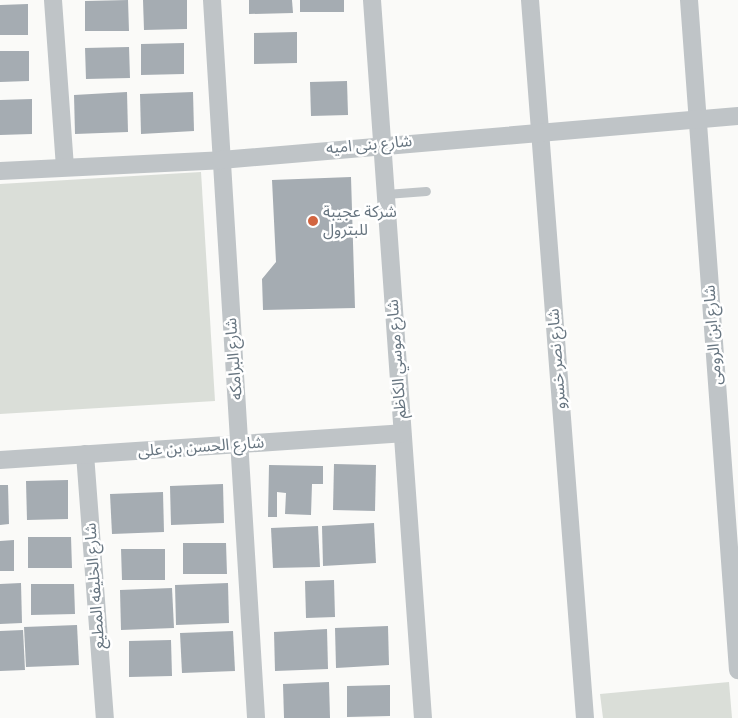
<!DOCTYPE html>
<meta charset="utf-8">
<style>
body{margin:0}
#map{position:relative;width:738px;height:718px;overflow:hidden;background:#fafaf8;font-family:Karla,"Noto Sans Arabic",sans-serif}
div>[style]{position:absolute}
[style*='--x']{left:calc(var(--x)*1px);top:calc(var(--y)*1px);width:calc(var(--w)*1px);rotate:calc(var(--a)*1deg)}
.green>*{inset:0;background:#daded8}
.building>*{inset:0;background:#a5acb2}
.lane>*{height:9px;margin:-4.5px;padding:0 4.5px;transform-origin:4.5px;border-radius:4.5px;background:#bfc4c7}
.street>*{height:18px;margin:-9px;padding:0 9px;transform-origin:9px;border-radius:9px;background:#bfc4c7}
.dots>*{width:14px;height:14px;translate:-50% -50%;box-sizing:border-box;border:2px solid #fff;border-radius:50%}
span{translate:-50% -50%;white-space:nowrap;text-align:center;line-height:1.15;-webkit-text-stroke:5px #fff;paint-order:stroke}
.street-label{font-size:16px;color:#677580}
.poi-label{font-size:16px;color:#677580}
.left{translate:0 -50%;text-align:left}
</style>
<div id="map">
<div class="green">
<i style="clip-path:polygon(201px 172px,215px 401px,0 414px,0 184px)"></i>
<i style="clip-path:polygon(729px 682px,732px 718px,603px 718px,600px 694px)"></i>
</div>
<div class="building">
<i style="clip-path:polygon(128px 0,129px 31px,85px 31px,85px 1px)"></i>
<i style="clip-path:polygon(143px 0,187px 0,187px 29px,144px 30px)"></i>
<i style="clip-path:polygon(249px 0,292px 0,293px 13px,249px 14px)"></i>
<i style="clip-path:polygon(300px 0,344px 0,344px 12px,300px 12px)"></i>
<i style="clip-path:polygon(28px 4px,28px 35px,0 35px,0 5px)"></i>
<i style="clip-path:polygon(297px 32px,297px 63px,254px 64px,254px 33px)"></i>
<i style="clip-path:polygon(184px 43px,184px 74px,141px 75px,141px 44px)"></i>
<i style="clip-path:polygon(129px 47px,130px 78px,86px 79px,85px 48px)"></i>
<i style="clip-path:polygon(0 51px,29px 51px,29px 81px,0 82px)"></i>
<i style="clip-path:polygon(347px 81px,348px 115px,311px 116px,310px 82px)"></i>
<i style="clip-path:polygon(127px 92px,128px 132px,75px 134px,74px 95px)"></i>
<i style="clip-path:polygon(193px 92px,194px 131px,141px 134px,140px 94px)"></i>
<i style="clip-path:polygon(32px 99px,32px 134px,0 135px,0 100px)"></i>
<i style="clip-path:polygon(351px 177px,355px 308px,263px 310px,262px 279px,276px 262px,272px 180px)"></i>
<i style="clip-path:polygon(334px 464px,376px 465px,375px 511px,333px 510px)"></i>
<i style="clip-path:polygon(269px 465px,323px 466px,323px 484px,312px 484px,311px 515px,285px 514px,286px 493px,277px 492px,277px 517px,268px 517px)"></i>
<i style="clip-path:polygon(68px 480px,68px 519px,27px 520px,26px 481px)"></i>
<i style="clip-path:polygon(223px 484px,224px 523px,171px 525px,170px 486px)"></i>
<i style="clip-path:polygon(0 485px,8px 485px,9px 524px,0 525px)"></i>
<i style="clip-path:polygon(163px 492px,164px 532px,112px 534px,110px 494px)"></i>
<i style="clip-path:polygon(374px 523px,376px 563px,323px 566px,322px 526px)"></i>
<i style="clip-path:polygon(318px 526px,320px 567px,273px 568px,271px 528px)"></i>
<i style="clip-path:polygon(28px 537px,71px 537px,72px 568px,28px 568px)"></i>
<i style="clip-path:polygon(14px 540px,14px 571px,0 571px,0 541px)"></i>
<i style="clip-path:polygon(183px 543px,226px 543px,227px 574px,183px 574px)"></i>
<i style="clip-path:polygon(121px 549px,165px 549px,165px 580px,122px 580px)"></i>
<i style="clip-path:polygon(334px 580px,335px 617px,306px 618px,305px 581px)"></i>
<i style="clip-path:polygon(21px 583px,22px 623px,0 624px,0 584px)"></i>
<i style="clip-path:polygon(228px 583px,229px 623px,176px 625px,175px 585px)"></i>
<i style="clip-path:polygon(31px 584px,74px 584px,75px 614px,31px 615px)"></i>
<i style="clip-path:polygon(172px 588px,174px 628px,121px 630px,120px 590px)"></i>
<i style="clip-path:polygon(77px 625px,79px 665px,26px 667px,24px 627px)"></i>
<i style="clip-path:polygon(388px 626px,389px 665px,336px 668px,335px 628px)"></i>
<i style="clip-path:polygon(327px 629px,328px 669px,275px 671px,274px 632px)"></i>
<i style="clip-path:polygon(23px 630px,25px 670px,0 671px,0 631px)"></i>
<i style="clip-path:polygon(233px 631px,235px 671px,182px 673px,180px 633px)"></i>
<i style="clip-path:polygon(171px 640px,172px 676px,129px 677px,129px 641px)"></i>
<i style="clip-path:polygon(329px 682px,330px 718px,284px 718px,283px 684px)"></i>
<i style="clip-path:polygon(390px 685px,390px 716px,347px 717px,347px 686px)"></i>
</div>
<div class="lane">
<i style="--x:386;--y:194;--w:40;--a:-4.3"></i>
</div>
<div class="street">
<i style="--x:53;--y:0;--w:167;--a:85.9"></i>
<i style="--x:212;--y:0;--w:719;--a:86.49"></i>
<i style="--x:372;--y:0;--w:720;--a:85.94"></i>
<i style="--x:530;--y:0;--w:720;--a:85.62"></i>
<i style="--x:689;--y:0;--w:672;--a:85.82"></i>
<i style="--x:0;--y:171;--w:221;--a:-2.8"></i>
<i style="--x:221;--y:160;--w:519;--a:-4.86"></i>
<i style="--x:85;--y:454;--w:265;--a:85.7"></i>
<i style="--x:0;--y:460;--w:403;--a:-3.8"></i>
</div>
<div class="dots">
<i style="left:313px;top:221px;background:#d26540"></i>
</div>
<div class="street-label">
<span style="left:369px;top:145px;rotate:-5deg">شارع بنى اميه</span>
<span style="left:713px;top:335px;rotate:-94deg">شارع ابن الرومى</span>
<span style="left:234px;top:359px;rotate:-94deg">شارع البرامكه</span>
<span style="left:397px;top:359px;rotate:-94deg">شارع موسي الكاظم</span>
<span style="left:557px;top:359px;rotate:-94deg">شارع نصر خسرو</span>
<span style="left:201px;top:447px;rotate:-4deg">شارع الحسن بن على</span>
<span style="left:95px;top:586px;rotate:-94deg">شارع الخليفه المطيع</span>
</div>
<div class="poi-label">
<span class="left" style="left:323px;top:221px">شركة عجيبة<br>للبترول</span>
</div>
</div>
